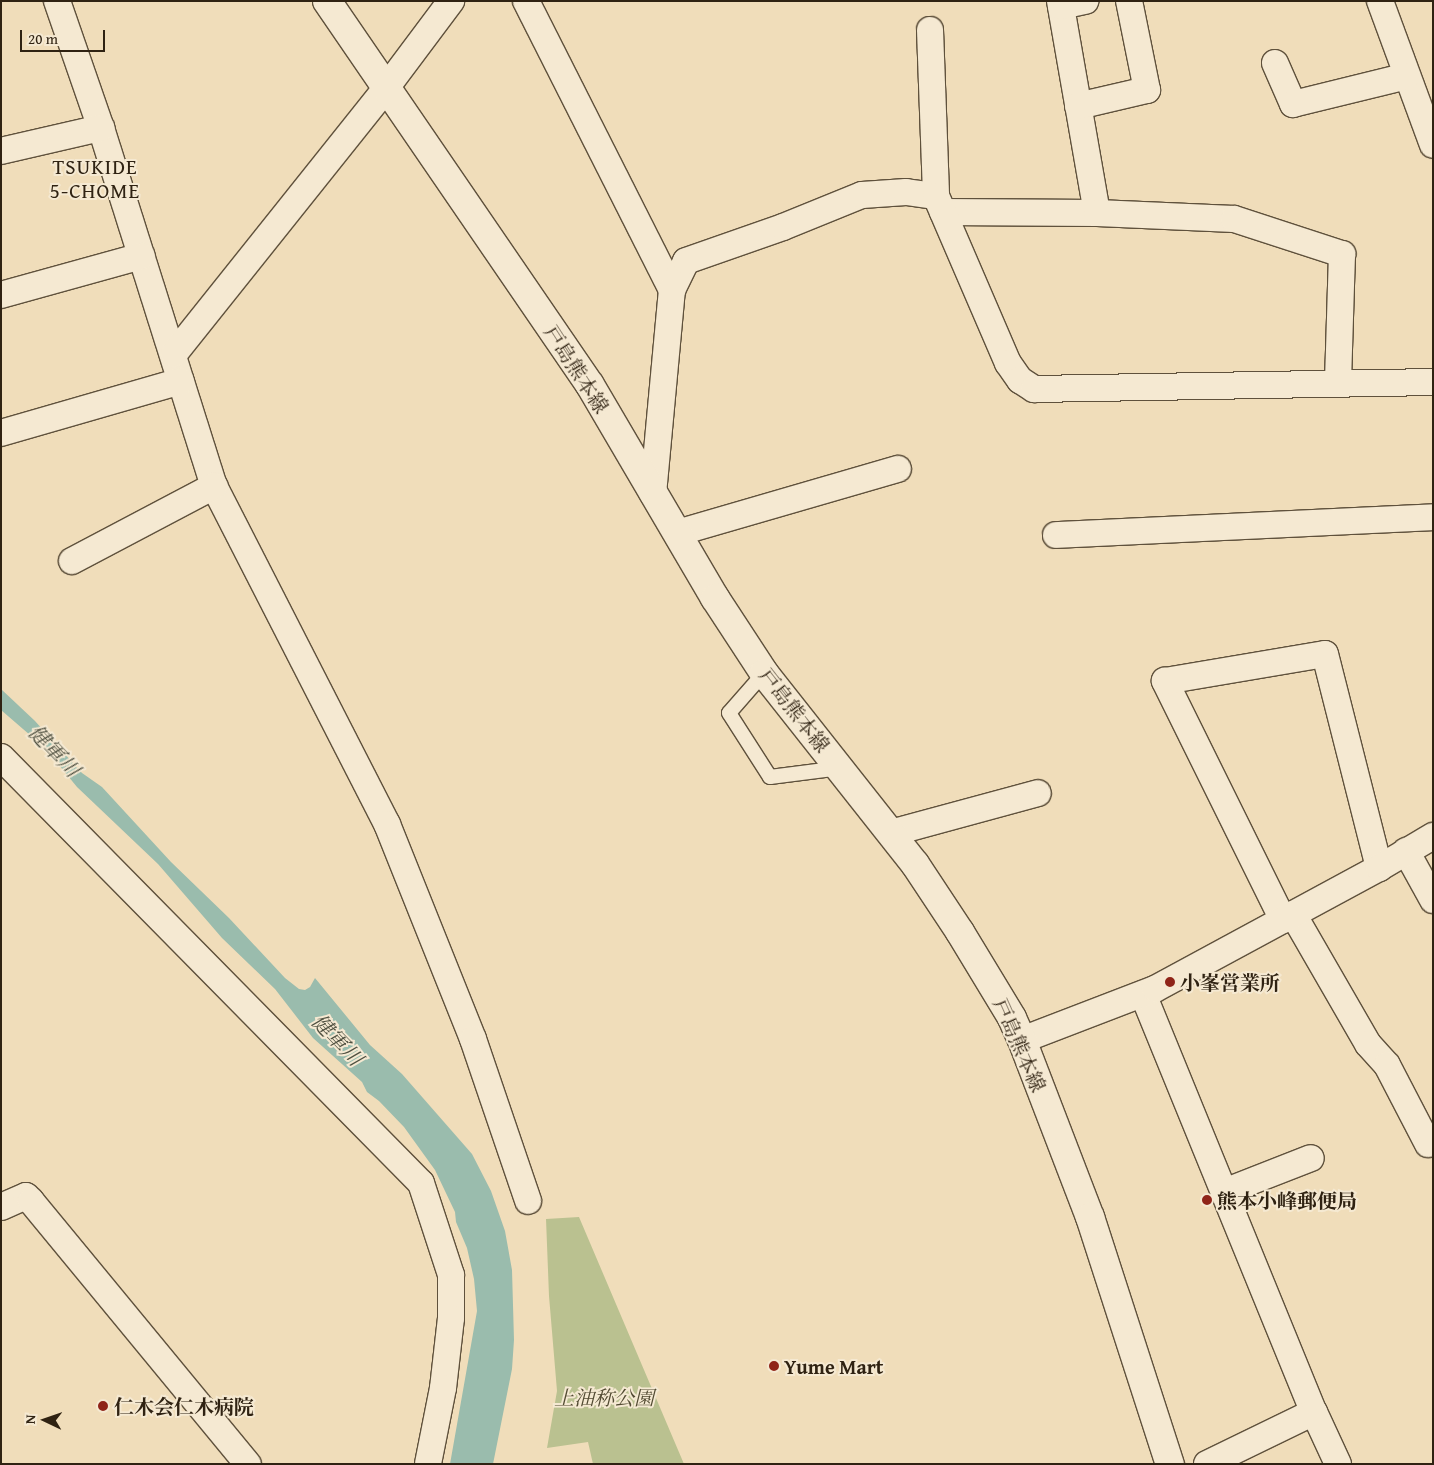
<!DOCTYPE html>
<meta charset="utf-8">
<style>
body{margin:0}
#map{position:relative;width:1434px;height:1465px;overflow:hidden;background:#f0ddba;font-family:"Gentium Book Plus","Noto Serif JP",serif}
div>[style]{position:absolute}
[style*='--x']{left:calc(var(--x)*1px);top:calc(var(--y)*1px);width:calc(var(--w)*1px);rotate:calc(var(--a)*1deg)}
.green>*{inset:0;background:#bac190}
.water>*{inset:0;background:#9abcad}
.roads{filter:drop-shadow(1px 0 #5f513c) drop-shadow(-1px 0 #5f513c) drop-shadow(0 1px #5f513c) drop-shadow(0 -1px #5f513c)}
.service>*{height:14px;margin:-7px;padding:0 7px;transform-origin:7px;border-radius:7px;background:#f5e9d2}
.minor>*{height:26px;margin:-13px;padding:0 13px;transform-origin:13px;border-radius:13px;background:#f5e9d2}
.secondary>*{height:28px;margin:-14px;padding:0 14px;transform-origin:14px;border-radius:14px;background:#f5e9d2}
.dots>*{width:14px;height:14px;translate:-50% -50%;box-sizing:border-box;border:2px solid #f5e9d2;border-radius:50%}
span{translate:-50% -50%;white-space:nowrap;text-align:center;line-height:1.15;-webkit-text-stroke:4px #f5e9d2;paint-order:stroke}
.street-label{font-size:20px;color:#2f2212}
.poi-label{font-size:20px;color:#2f2212;font-weight:700}
.left{translate:0 -50%;text-align:left}
.park-label{font-size:20px;color:#524a32;font-style:italic}
.neighbourhood-label{font-size:21px;color:#2f2212;letter-spacing:1px}
.water-label{font-size:21px;color:#4f5040;font-style:italic}
.frame{position:absolute;inset:0;border:2px solid #2f2212;pointer-events:none}
.north{position:absolute;left:20px;top:1395px;width:50px;height:50px;-webkit-text-stroke:4px #f5e9d2;paint-order:stroke;rotate:273deg;font-size:14px;font-weight:700;line-height:20px;text-align:center;color:#2f2212}
.north::after{content:'';display:block;margin:auto;width:18px;height:22px;background:#2f2212;clip-path:polygon(50% 0,100% 100%,50% 72%,0 100%)}
.scale{position:absolute;left:20px;top:30px;width:85px;height:22px;box-sizing:border-box;border:2px solid #2f2212;border-top:0;padding-left:6px;font-size:15px;line-height:18px;white-space:nowrap;color:#2f2212;-webkit-text-stroke:4px #f5e9d2;paint-order:stroke}
</style>
<div id="map">
<div class="green">
<i style="clip-path:polygon(579px 1217px,684px 1464px,593px 1464px,588px 1442px,547px 1448px,557px 1391px,549px 1296px,546px 1219px)"></i>
</div>
<div class="water">
<i style="clip-path:polygon(1px 689px,35px 721px,82px 773px,102px 787px,171px 862px,229px 918px,285px 978px,299px 989px,305px 990px,310px 987px,315px 978px,370px 1045px,402px 1074px,472px 1154px,491px 1191px,505px 1231px,512px 1270px,514px 1340px,512px 1369px,493px 1464px,450px 1464px,477px 1311px,474px 1279px,467px 1248px,456px 1222px,455px 1212px,435px 1170px,404px 1127px,379px 1101px,367px 1092px,362px 1082px,313px 1038px,275px 989px,222px 938px,158px 864px,77px 787px,45px 748px,1px 710px)"></i>
</div>
<div class="roads">
<div class="service">
<i style="--x:764;--y:673;--w:53;--a:131.2"></i>
<i style="--x:729;--y:713;--w:76;--a:57.4"></i>
<i style="--x:770;--y:777;--w:71;--a:-7.3"></i>
</div>
<div class="minor">
<i style="--x:57;--y:1;--w:134;--a:70.9"></i>
<i style="--x:101;--y:128;--w:375;--a:72.5"></i>
<i style="--x:214;--y:486;--w:380;--a:62.9"></i>
<i style="--x:387;--y:824;--w:232;--a:68.2"></i>
<i style="--x:473;--y:1039;--w:171;--a:71.2"></i>
<i style="--x:526;--y:1;--w:324;--a:63.2"></i>
<i style="--x:1060;--y:1;--w:215;--a:80.1"></i>
<i style="--x:1380;--y:1;--w:153;--a:69.8"></i>
<i style="--x:1061;--y:6;--w:25;--a:-12"></i>
<i style="--x:930;--y:30;--w:166;--a:87.9"></i>
<i style="--x:1275;--y:63;--w:45;--a:66.3"></i>
<i style="--x:1293;--y:104;--w:117;--a:-13.8"></i>
<i style="--x:1078;--y:106;--w:71;--a:-13.1"></i>
<i style="--x:1147;--y:90;--w:91;--a:-101.4"></i>
<i style="--x:1;--y:151;--w:103;--a:-13"></i>
<i style="--x:943;--y:212;--w:154;--a:0.4"></i>
<i style="--x:1097;--y:213;--w:137;--a:2.5"></i>
<i style="--x:1234;--y:219;--w:114;--a:18"></i>
<i style="--x:1342;--y:254;--w:130;--a:91.8"></i>
<i style="--x:1;--y:295;--w:146;--a:-15.5"></i>
<i style="--x:174;--y:354;--w:340;--a:-51.4"></i>
<i style="--x:386;--y:88;--w:109;--a:-53.2"></i>
<i style="--x:1;--y:433;--w:187;--a:-16.1"></i>
<i style="--x:653;--y:494;--w:205;--a:-84.7"></i>
<i style="--x:672;--y:290;--w:32;--a:-64"></i>
<i style="--x:686;--y:261;--w:103;--a:-19.3"></i>
<i style="--x:783;--y:227;--w:85;--a:-22.1"></i>
<i style="--x:862;--y:195;--w:44;--a:-3.9"></i>
<i style="--x:906;--y:192;--w:30;--a:8"></i>
<i style="--x:936;--y:196;--w:182;--a:66.7"></i>
<i style="--x:1008;--y:363;--w:21;--a:55"></i>
<i style="--x:1020;--y:380;--w:17;--a:33"></i>
<i style="--x:1034;--y:389;--w:399;--a:-1"></i>
<i style="--x:677;--y:533;--w:230;--a:-16.2"></i>
<i style="--x:1056;--y:535;--w:377;--a:-2.7"></i>
<i style="--x:72;--y:561;--w:161;--a:-27.8"></i>
<i style="--x:1;--y:757;--w:598;--a:45.41"></i>
<i style="--x:421;--y:1183;--w:97;--a:71.9"></i>
<i style="--x:451;--y:1275;--w:43;--a:90"></i>
<i style="--x:451;--y:1318;--w:70;--a:96.5"></i>
<i style="--x:443;--y:1388;--w:77;--a:101.2"></i>
<i style="--x:891;--y:833;--w:152;--a:-15.2"></i>
<i style="--x:1406;--y:851;--w:56;--a:61.1"></i>
<i style="--x:1293;--y:914;--w:150;--a:60"></i>
<i style="--x:1368;--y:1044;--w:28;--a:48"></i>
<i style="--x:1387;--y:1065;--w:89;--a:62.6"></i>
<i style="--x:1283;--y:920;--w:267;--a:-116.3"></i>
<i style="--x:1165;--y:681;--w:162;--a:-9.6"></i>
<i style="--x:1325;--y:654;--w:221;--a:75.8"></i>
<i style="--x:1143;--y:994;--w:452;--a:67.8"></i>
<i style="--x:1314;--y:1412;--w:119;--a:154.1"></i>
<i style="--x:1022;--y:1040;--w:142;--a:-21"></i>
<i style="--x:1155;--y:989;--w:255;--a:-28.4"></i>
<i style="--x:1379;--y:868;--w:63;--a:-30.7"></i>
<i style="--x:1224;--y:1192;--w:93;--a:-21.3"></i>
<i style="--x:1;--y:1207;--w:27;--a:-24"></i>
<i style="--x:26;--y:1196;--w:7;--a:45"></i>
<i style="--x:31;--y:1201;--w:341;--a:50.5"></i>
<i style="--x:1314;--y:1412;--w:57;--a:65.2"></i>
</div>
<div class="secondary">
<i style="--x:327;--y:1;--w:465;--a:55.6"></i>
<i style="--x:590;--y:385;--w:247;--a:59.6"></i>
<i style="--x:715;--y:598;--w:90;--a:56.8"></i>
<i style="--x:764;--y:673;--w:243;--a:51.7"></i>
<i style="--x:915;--y:864;--w:82;--a:56.5"></i>
<i style="--x:960;--y:932;--w:100;--a:58.8"></i>
<i style="--x:1012;--y:1018;--w:24;--a:66"></i>
<i style="--x:1022;--y:1040;--w:190;--a:69"></i>
<i style="--x:1090;--y:1217;--w:260;--a:72.1"></i>
</div>
</div>
<div class="dots">
<i style="left:1170px;top:982px;background:#8f2418"></i>
<i style="left:1207px;top:1200px;background:#8f2418"></i>
<i style="left:774px;top:1366px;background:#8f2418"></i>
<i style="left:103px;top:1406px;background:#8f2418"></i>
</div>
<div class="street-label">
<span style="left:577px;top:369px;rotate:57deg">戸島熊本線</span>
<span style="left:795px;top:710px;rotate:52deg">戸島熊本線</span>
<span style="left:1020px;top:1045px;rotate:66deg">戸島熊本線</span>
</div>
<div class="poi-label">
<span class="left" style="left:1180px;top:982px">小峯営業所</span>
<span class="left" style="left:1217px;top:1200px">熊本小峰郵便局</span>
<span class="left" style="left:784px;top:1366px">Yume Mart</span>
<span class="left" style="left:114px;top:1406px">仁木会仁木病院</span>
</div>
<div class="park-label">
<span style="left:604px;top:1397px">上油称公園</span>
</div>
<div class="neighbourhood-label">
<span style="left:95px;top:179px">TSUKIDE<br>5-CHOME</span>
</div>
<div class="water-label">
<span style="left:54px;top:751px;rotate:46deg">健軍川</span>
<span style="left:337px;top:1040px;rotate:46deg">健軍川</span>
</div>
<div class="frame"></div>
<div class="north">N</div>
<div class="scale">20 m</div>
</div>
